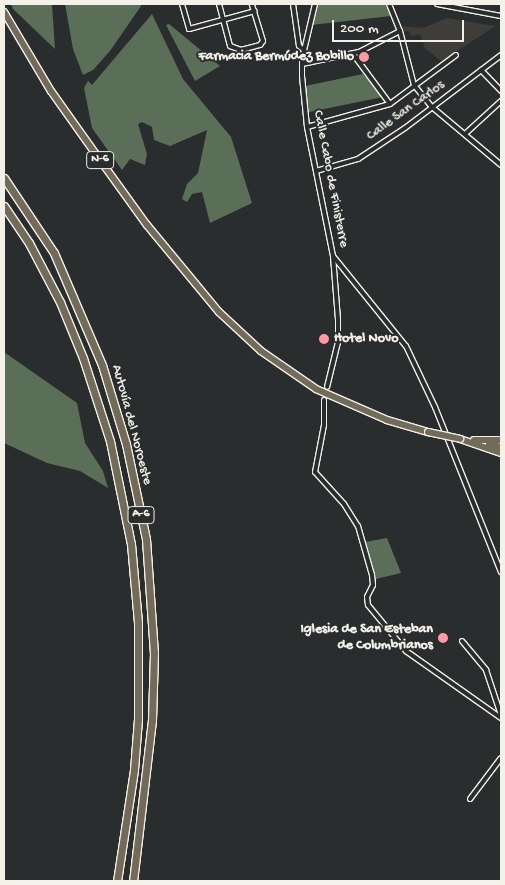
<!DOCTYPE html>
<meta charset="utf-8">
<style>
body{margin:0}
#map{position:relative;width:505px;height:885px;overflow:hidden;background:#2a2d2e;font-family:"Gochi Hand",sans-serif}
div>[style]{position:absolute}
[style*='--x']{left:calc(var(--x)*1px);top:calc(var(--y)*1px);width:calc(var(--w)*1px);rotate:calc(var(--a)*1deg)}
.built>*{inset:0;background:#3e3d39}
.green>*{inset:0;background:#5b6e58}
.roads{filter:drop-shadow(1px 0 #f4f1e8) drop-shadow(-1px 0 #f4f1e8) drop-shadow(0 1px #f4f1e8) drop-shadow(0 -1px #f4f1e8)}
.minor>*{height:4px;margin:-2px;padding:0 2px;transform-origin:2px;border-radius:2px;background:#2a2d2e}
.trunk>*{height:6px;margin:-3px;padding:0 3px;transform-origin:3px;border-radius:3px;background:#726b5a}
.motorway>*{height:7px;margin:-3.5px;padding:0 3.5px;transform-origin:3.5px;border-radius:3.5px;background:#726b5a}
.bridges{filter:drop-shadow(1px 0 #f4f1e8) drop-shadow(-1px 0 #f4f1e8) drop-shadow(0 1px #f4f1e8) drop-shadow(0 -1px #f4f1e8)}
.trunk-bridge>*{height:6px;margin:-3px;padding:0 3px;transform-origin:3px;border-radius:3px;background:#726b5a}
.dots>*{width:14px;height:14px;translate:-50% -50%;box-sizing:border-box;border:2px solid #2a2d2e;border-radius:50%}
span{translate:-50% -50%;white-space:nowrap;text-align:center;line-height:1.15;-webkit-text-stroke:4px #2a2d2e;paint-order:stroke}
.shield-label span{padding:1px 4px;background:#2a2d2e;border:1px solid;border-radius:4px;-webkit-text-stroke-width:0}
.shield-label{font-size:12px;color:#f4f1e8;font-weight:700}
.poi-label{font-size:14px;color:#f4f1e8;font-weight:700}
.right{translate:-100% -50%;text-align:right}
.left{translate:0 -50%;text-align:left}
.street-label{font-size:14px;color:#f4f1e8}
.frame{position:absolute;inset:0;border:5px solid #f4f1e8;pointer-events:none}
.scale{position:absolute;left:332px;top:20px;width:132px;height:22px;box-sizing:border-box;border:2px solid #f4f1e8;border-top:0;padding-left:6px;font-size:15px;line-height:18px;white-space:nowrap;color:#f4f1e8;-webkit-text-stroke:4px #2a2d2e;paint-order:stroke}
</style>
<div id="map">
<div class="built">
<i style="clip-path:polygon(447px 18px,488px 25px,496px 26px,441px 61px,425px 48px,420px 34px,411px 36px,409px 31px,404px 31px,403px 26px,423px 28px)"></i>
</div>
<div class="green">
<i style="clip-path:polygon(11px 4px,52px 4px,55px 49px,13px 9px)"></i>
<i style="clip-path:polygon(65px 4px,140px 4px,141px 6px,110px 51px,93px 70px,83px 75px,73px 49px)"></i>
<i style="clip-path:polygon(317px 4px,385px 4px,391px 16px,311px 25px)"></i>
<i style="clip-path:polygon(152px 14px,183px 79px,231px 137px,252px 203px,210px 223px,202px 192px,192px 194px,187px 202px,182px 199px,187px 184px,198px 173px,207px 130px,170px 146px,154px 140px,152px 127px,142px 122px,138px 124px,147px 154px,145px 165px,130px 159px,122px 170px,92px 128px,84px 88px,88px 81px,92px 85px)"></i>
<i style="clip-path:polygon(169px 24px,220px 66px,195px 81px,166px 25px)"></i>
<i style="clip-path:polygon(363px 74px,383px 97px,309px 112px,305px 86px)"></i>
<i style="clip-path:polygon(4px 352px,77px 403px,85px 443px,103px 471px,108px 488px,80px 471px,47px 463px,4px 443px)"></i>
<i style="clip-path:polygon(387px 538px,401px 573px,376px 579px,365px 542px)"></i>
</div>
<div class="roads">
<div class="minor">
<i style="--x:182;--y:4;--w:26;--a:74"></i>
<i style="--x:189;--y:29;--w:68;--a:-15.3"></i>
<i style="--x:219;--y:4;--w:43;--a:75.3"></i>
<i style="--x:230;--y:46;--w:12;--a:20"></i>
<i style="--x:241;--y:50;--w:20;--a:-15"></i>
<i style="--x:260;--y:45;--w:5;--a:-53"></i>
<i style="--x:263;--y:41;--w:39;--a:-107"></i>
<i style="--x:293;--y:4;--w:42;--a:81.9"></i>
<i style="--x:299;--y:46;--w:6;--a:39"></i>
<i style="--x:315;--y:4;--w:57;--a:103.3"></i>
<i style="--x:302;--y:59;--w:17;--a:90"></i>
<i style="--x:302;--y:76;--w:51;--a:84.4"></i>
<i style="--x:307;--y:127;--w:132;--a:78.6"></i>
<i style="--x:333;--y:256;--w:63;--a:85.5"></i>
<i style="--x:338;--y:319;--w:23;--a:90"></i>
<i style="--x:338;--y:342;--w:46;--a:103.7"></i>
<i style="--x:389;--y:4;--w:29;--a:68"></i>
<i style="--x:400;--y:31;--w:56;--a:75.5"></i>
<i style="--x:414;--y:85;--w:28;--a:51"></i>
<i style="--x:432;--y:107;--w:90;--a:40"></i>
<i style="--x:437;--y:4;--w:65;--a:10.6"></i>
<i style="--x:353;--y:54;--w:62;--a:53.5"></i>
<i style="--x:302;--y:64;--w:58;--a:-11.9"></i>
<i style="--x:359;--y:52;--w:46;--a:-27.1"></i>
<i style="--x:481;--y:70;--w:29;--a:46"></i>
<i style="--x:307;--y:127;--w:86;--a:-15.5"></i>
<i style="--x:390;--y:104;--w:82;--a:-36.6"></i>
<i style="--x:465;--y:134;--w:49;--a:-42.5"></i>
<i style="--x:316;--y:171;--w:44;--a:-15.9"></i>
<i style="--x:358;--y:159;--w:56;--a:-33.4"></i>
<i style="--x:405;--y:128;--w:121;--a:-37.2"></i>
<i style="--x:333;--y:256;--w:116;--a:51"></i>
<i style="--x:406;--y:346;--w:68;--a:64.6"></i>
<i style="--x:435;--y:407;--w:178;--a:68.2"></i>
<i style="--x:324;--y:400;--w:25;--a:90"></i>
<i style="--x:324;--y:425;--w:48;--a:100.8"></i>
<i style="--x:315;--y:472;--w:43;--a:47.8"></i>
<i style="--x:344;--y:504;--w:26;--a:58"></i>
<i style="--x:358;--y:526;--w:51;--a:74.1"></i>
<i style="--x:372;--y:575;--w:10;--a:84"></i>
<i style="--x:373;--y:585;--w:13;--a:117"></i>
<i style="--x:367;--y:597;--w:8;--a:83"></i>
<i style="--x:368;--y:605;--w:60;--a:50.4"></i>
<i style="--x:406;--y:651;--w:116;--a:35.2"></i>
<i style="--x:462;--y:641;--w:38;--a:50"></i>
<i style="--x:486;--y:670;--w:47;--a:71.6"></i>
<i style="--x:470;--y:799;--w:51;--a:-52.9"></i>
</div>
<div class="trunk">
<i style="--x:4;--y:12;--w:92;--a:59.3"></i>
<i style="--x:51;--y:91;--w:76;--a:54.6"></i>
<i style="--x:95;--y:153;--w:89;--a:54.2"></i>
<i style="--x:147;--y:225;--w:113;--a:50.4"></i>
<i style="--x:219;--y:312;--w:57;--a:42.9"></i>
<i style="--x:261;--y:351;--w:67;--a:34.6"></i>
<i style="--x:316;--y:389;--w:77;--a:23.6"></i>
<i style="--x:387;--y:420;--w:43;--a:16.3"></i>
<i style="--x:460;--y:439;--w:43;--a:18.9"></i>
<i style="--x:474;--y:440;--w:27;--a:0"></i>
<i style="--x:489;--y:444;--w:12;--a:14"></i>
</div>
<div class="motorway">
<i style="--x:4;--y:178;--w:90;--a:56.3"></i>
<i style="--x:54;--y:253;--w:122;--a:66.8"></i>
<i style="--x:102;--y:365;--w:83;--a:73.1"></i>
<i style="--x:126;--y:444;--w:97;--a:78.1"></i>
<i style="--x:146;--y:539;--w:114;--a:86"></i>
<i style="--x:154;--y:653;--w:67;--a:91.7"></i>
<i style="--x:152;--y:720;--w:162;--a:96.7"></i>
<i style="--x:4;--y:206;--w:45;--a:56"></i>
<i style="--x:29;--y:243;--w:67;--a:62.3"></i>
<i style="--x:60;--y:302;--w:61;--a:67.7"></i>
<i style="--x:83;--y:358;--w:87;--a:72"></i>
<i style="--x:110;--y:441;--w:105;--a:78.5"></i>
<i style="--x:131;--y:544;--w:79;--a:84.9"></i>
<i style="--x:138;--y:623;--w:96;--a:90"></i>
<i style="--x:138;--y:719;--w:51;--a:94.5"></i>
<i style="--x:134;--y:770;--w:112;--a:98.7"></i>
</div>
</div>
<div class="bridges">
<div class="trunk-bridge">
<i style="--x:428;--y:432;--w:33;--a:12"></i>
</div>
</div>
<div class="dots">
<i style="left:364px;top:57px;background:#ff9aa2"></i>
<i style="left:324px;top:339px;background:#ff9aa2"></i>
<i style="left:443px;top:638px;background:#ff9aa2"></i>
</div>
<div class="shield-label">
<span style="left:100px;top:160px">N-6</span>
<span style="left:141px;top:515px">A-6</span>
</div>
<div class="poi-label">
<span class="right" style="left:354px;top:57px">Farmacia Bermúdez Bobillo</span>
<span class="left" style="left:334px;top:339px">Hotel Novo</span>
<span class="right" style="left:433px;top:638px">Iglesia de San Esteban<br>de Columbrianos</span>
</div>
<div class="street-label">
<span style="left:406px;top:111px;rotate:-36deg">Calle San Carlos</span>
<span style="left:330px;top:179px;rotate:79deg">Calle Cabo de Finisterre</span>
<span style="left:131px;top:425px;rotate:75deg">Autovía del Noroeste</span>
</div>
<div class="frame"></div>
<div class="scale">200 m</div>
</div>
